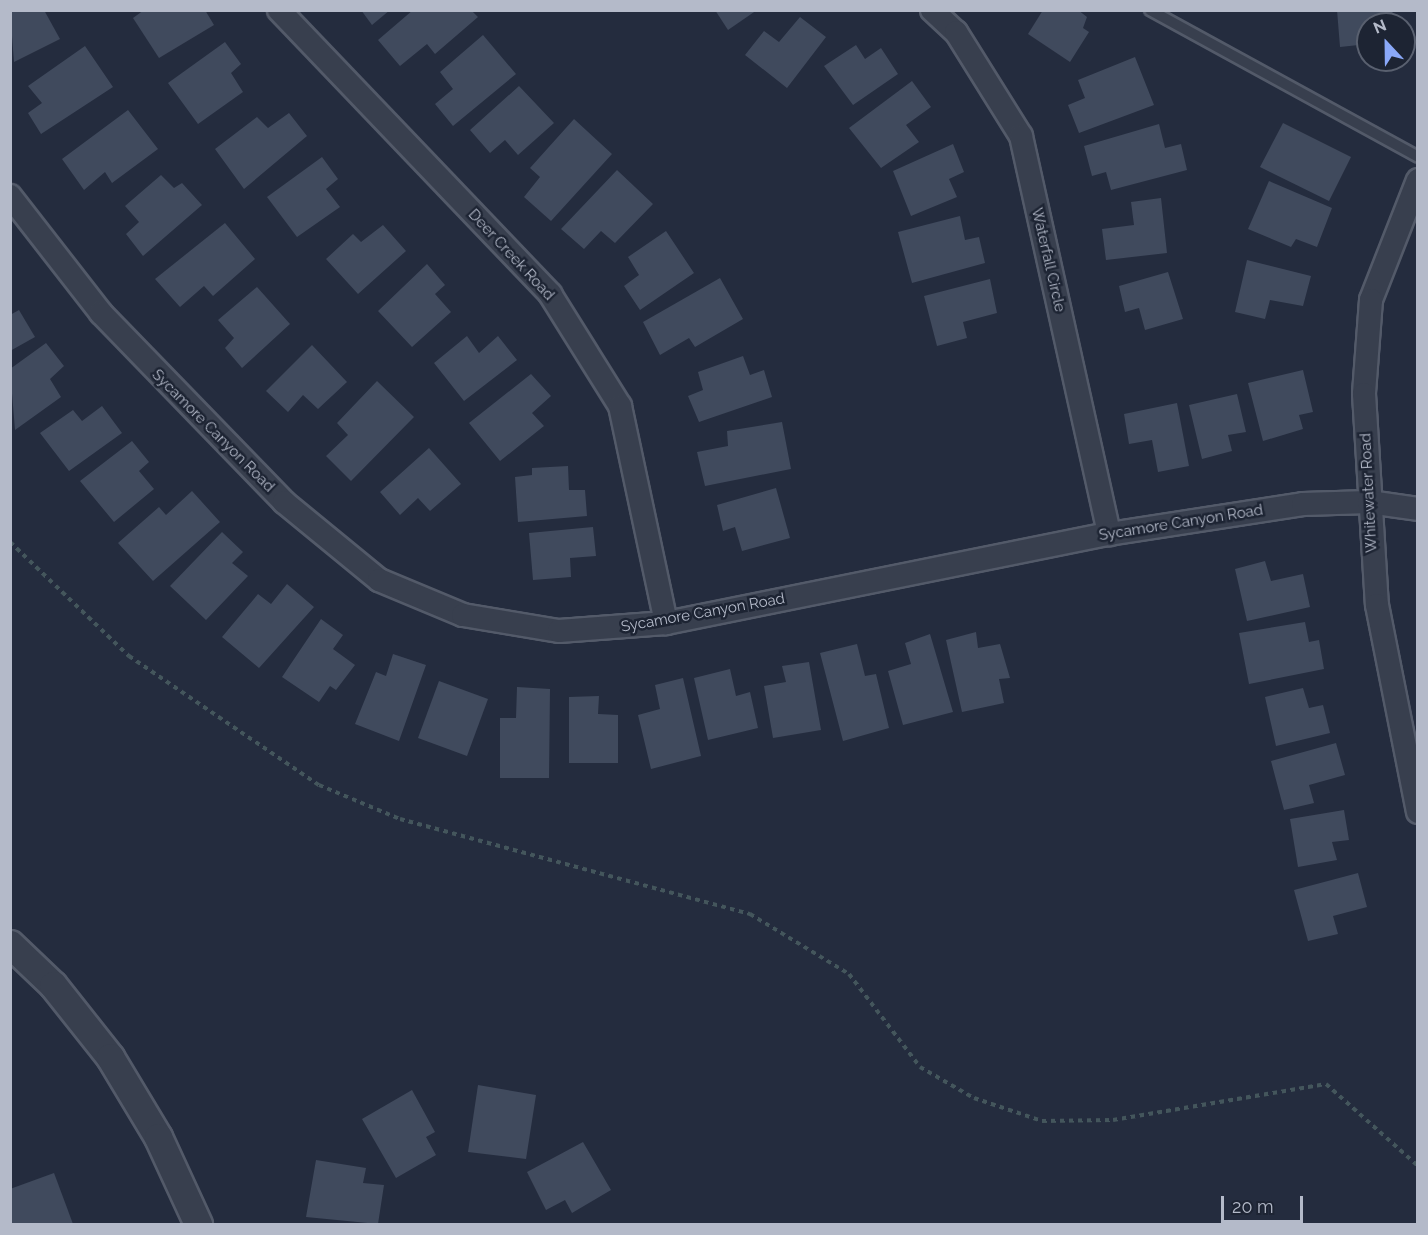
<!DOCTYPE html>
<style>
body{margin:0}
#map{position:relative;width:1428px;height:1235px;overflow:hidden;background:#242c3e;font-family:Raleway,sans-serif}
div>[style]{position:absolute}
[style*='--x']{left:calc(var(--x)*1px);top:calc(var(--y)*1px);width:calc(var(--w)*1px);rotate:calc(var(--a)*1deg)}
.building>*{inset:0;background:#404a5d}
.path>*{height:4px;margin-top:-2px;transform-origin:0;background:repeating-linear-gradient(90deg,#44565c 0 4.5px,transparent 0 9px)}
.roads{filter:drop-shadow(2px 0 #535a69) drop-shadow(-2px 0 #535a69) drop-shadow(0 2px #535a69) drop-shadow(0 -2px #535a69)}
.service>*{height:10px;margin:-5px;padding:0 5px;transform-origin:5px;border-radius:5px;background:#383f4e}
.minor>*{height:22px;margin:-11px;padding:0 11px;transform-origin:11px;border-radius:11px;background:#383f4e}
.tertiary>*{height:27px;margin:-13.5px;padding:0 13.5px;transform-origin:13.5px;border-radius:13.5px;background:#383f4e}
span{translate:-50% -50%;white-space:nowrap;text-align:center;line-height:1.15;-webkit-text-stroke:5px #1d2433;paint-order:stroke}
.street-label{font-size:15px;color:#b4bac9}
.frame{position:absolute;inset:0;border:12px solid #b4bac9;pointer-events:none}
.north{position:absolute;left:1356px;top:12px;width:60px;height:60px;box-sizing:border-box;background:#1d2433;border:2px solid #59606f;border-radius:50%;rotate:338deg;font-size:16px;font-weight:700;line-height:24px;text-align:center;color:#b4bac9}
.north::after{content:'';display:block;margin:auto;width:21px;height:27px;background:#8aa8f8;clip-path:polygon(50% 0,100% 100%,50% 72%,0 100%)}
.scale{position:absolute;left:1221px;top:1196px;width:82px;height:27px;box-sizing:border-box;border:3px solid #b4bac9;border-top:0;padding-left:8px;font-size:18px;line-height:21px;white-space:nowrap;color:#b4bac9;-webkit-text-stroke:4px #1d2433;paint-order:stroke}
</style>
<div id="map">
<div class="building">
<i style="clip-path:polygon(10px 10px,44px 10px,60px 39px,14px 62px)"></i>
<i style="clip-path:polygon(144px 10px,205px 10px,214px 25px,159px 58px,133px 18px)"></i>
<i style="clip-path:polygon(361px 10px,390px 10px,372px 25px)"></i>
<i style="clip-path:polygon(413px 10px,471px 10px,478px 17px,435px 54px,427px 44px,400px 66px,378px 40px)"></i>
<i style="clip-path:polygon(715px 10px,757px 10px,728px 30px)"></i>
<i style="clip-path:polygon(1043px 10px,1078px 10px,1087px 17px,1083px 28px,1089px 32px,1070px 62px,1028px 34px)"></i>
<i style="clip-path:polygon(1337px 10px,1392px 10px,1394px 23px,1368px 24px,1368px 44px,1340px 47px)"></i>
<i style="clip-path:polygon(800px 17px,826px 37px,787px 88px,745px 55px,764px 31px,779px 42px)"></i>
<i style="clip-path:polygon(483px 35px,516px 74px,453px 126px,435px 104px,453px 89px,440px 72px)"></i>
<i style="clip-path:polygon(225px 42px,241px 64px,231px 73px,243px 92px,198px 124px,168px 83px)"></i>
<i style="clip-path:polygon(856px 45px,865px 59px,881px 48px,898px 74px,853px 105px,824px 66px)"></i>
<i style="clip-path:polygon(85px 46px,113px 87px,41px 134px,28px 113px,42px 103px,28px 86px)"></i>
<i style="clip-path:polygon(1135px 57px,1154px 105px,1079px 133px,1068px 105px,1085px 98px,1078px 80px)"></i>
<i style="clip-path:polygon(912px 81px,931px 107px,906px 125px,919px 142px,881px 168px,849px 128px)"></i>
<i style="clip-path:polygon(519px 86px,554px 123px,518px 155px,505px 140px,490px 153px,470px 130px)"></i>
<i style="clip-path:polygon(128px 110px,158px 149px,112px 183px,105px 172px,84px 190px,62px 159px)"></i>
<i style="clip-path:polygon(289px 113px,307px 136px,244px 189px,215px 149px,257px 117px,268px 128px)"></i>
<i style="clip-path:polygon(574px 119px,612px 154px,551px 221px,524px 197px,540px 177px,530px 168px)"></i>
<i style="clip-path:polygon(1283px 123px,1351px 157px,1329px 201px,1260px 167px)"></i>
<i style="clip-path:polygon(1159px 124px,1165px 148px,1181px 144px,1187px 170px,1111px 190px,1106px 172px,1092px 176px,1084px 146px)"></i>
<i style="clip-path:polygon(953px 144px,964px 172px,949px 179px,957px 197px,911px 216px,893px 171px)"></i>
<i style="clip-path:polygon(322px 157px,338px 179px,326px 189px,340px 207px,297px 237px,267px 197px)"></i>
<i style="clip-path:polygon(617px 170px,653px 204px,615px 243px,601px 231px,584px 249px,561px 229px)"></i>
<i style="clip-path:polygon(161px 175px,174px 188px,182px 183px,202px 205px,143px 256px,126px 234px,139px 222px,125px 206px)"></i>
<i style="clip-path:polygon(1269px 181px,1332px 208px,1317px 247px,1296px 239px,1291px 247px,1248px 229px)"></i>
<i style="clip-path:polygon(1161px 198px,1167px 253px,1106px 260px,1102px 229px,1134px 225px,1131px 202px)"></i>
<i style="clip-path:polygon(960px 216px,965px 240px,979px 237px,985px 263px,912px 283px,898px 232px)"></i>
<i style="clip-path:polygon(225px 223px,255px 259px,213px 296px,204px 286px,180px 307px,155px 279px)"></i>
<i style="clip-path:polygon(383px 225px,406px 251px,358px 294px,326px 259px,353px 234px,361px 242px)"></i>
<i style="clip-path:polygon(666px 231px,694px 273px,640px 310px,624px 286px,639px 275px,628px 257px)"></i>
<i style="clip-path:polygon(1247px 260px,1311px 276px,1303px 306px,1270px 300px,1265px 319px,1235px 312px)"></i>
<i style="clip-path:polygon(427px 264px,445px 285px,435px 294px,451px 312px,412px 347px,378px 311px)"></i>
<i style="clip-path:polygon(1168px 272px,1183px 319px,1145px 330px,1139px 308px,1125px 312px,1119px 286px)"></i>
<i style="clip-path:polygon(720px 278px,743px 319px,695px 347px,689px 338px,660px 355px,643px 322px)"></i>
<i style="clip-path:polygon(990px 279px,997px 313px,963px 322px,967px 338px,937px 346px,924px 296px)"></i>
<i style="clip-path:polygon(257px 287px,290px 324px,242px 368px,225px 348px,234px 338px,218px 320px)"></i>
<i style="clip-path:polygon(19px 310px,35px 337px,10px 351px,10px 315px)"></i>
<i style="clip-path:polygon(467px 336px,479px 353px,498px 336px,517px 360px,464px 401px,434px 363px)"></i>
<i style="clip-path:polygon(46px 343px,64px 366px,50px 379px,61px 397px,15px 430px,10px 369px)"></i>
<i style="clip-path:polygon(312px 345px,347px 382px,318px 409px,303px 395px,288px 412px,266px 391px)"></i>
<i style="clip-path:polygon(743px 356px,750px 375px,764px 370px,772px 397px,699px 422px,688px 396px,703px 390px,698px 372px)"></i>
<i style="clip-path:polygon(1303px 370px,1313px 412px,1299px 415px,1303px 429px,1263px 441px,1248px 383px)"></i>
<i style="clip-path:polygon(531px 374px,551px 396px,532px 413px,544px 426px,500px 461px,469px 423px)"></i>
<i style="clip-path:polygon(377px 381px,414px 417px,351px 481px,326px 456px,348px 435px,337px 423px)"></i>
<i style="clip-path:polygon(1237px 394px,1246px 432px,1228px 435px,1232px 451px,1202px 459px,1189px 405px)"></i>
<i style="clip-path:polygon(1177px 403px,1189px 466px,1158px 472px,1152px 440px,1129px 444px,1124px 414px)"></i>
<i style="clip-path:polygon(102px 406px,122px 433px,69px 471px,40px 433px,73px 410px,82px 421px)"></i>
<i style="clip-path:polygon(782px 422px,791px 469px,705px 486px,697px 452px,728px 446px,727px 431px)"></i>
<i style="clip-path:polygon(132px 441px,149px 462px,139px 471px,154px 489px,114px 522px,80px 481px)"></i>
<i style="clip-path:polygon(429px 448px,461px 484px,430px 511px,418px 498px,400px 515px,380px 492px)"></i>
<i style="clip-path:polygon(568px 466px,569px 490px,585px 490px,587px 516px,518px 522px,515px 477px,532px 475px,532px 468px)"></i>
<i style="clip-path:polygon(776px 488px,790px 538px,742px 551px,735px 527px,723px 531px,717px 505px)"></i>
<i style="clip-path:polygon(192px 491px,220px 522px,153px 581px,118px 543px,159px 507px,166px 515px)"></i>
<i style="clip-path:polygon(593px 527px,596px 556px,570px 558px,571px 577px,533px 580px,529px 533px)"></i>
<i style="clip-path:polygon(222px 532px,243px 552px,232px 563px,248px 576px,206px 620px,170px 586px)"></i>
<i style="clip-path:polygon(1265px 561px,1271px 581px,1303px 574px,1310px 607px,1247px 621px,1235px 569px)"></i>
<i style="clip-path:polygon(287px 584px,314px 607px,259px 668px,222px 637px,258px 594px,271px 604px)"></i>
<i style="clip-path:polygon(321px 619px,343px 635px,333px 649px,355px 665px,336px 690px,330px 686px,319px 702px,282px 677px)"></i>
<i style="clip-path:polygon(1305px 622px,1309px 642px,1319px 640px,1324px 669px,1249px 684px,1239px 633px)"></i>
<i style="clip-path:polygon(976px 632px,978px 648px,1000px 644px,1010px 678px,999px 679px,1004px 703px,962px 712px,946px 640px)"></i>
<i style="clip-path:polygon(930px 634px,953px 712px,903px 725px,888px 671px,911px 664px,905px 643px)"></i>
<i style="clip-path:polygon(857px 644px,865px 676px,876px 674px,889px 728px,843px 741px,820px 653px)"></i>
<i style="clip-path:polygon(393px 654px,426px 665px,399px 741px,355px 724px,376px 672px,386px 676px)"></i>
<i style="clip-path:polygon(809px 662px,821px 730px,773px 738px,764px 686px,786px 682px,782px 666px)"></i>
<i style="clip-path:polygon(730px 669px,736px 696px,750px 692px,758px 728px,708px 740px,694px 678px)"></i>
<i style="clip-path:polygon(683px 678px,701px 756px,651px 769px,638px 715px,660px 709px,655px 685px)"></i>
<i style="clip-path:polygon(439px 681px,488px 699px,467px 756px,418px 738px)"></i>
<i style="clip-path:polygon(517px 687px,550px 689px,549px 778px,500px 778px,500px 718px,516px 718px)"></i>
<i style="clip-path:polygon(1303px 688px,1309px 708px,1323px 705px,1330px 733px,1276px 746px,1265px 697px)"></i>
<i style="clip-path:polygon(599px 696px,598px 714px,618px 715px,618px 763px,569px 763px,569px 697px)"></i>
<i style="clip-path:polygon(1336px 743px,1345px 775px,1309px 785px,1314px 803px,1284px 810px,1271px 761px)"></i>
<i style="clip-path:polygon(1344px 810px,1349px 840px,1332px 842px,1337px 860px,1298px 867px,1290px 819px)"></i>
<i style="clip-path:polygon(1358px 873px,1367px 907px,1333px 916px,1338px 934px,1308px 941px,1294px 890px)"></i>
<i style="clip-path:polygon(478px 1085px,536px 1095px,526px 1159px,468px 1152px)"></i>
<i style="clip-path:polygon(412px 1090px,435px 1132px,426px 1137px,436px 1155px,396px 1178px,362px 1119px)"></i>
<i style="clip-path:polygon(583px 1142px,611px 1190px,572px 1213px,565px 1200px,546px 1210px,527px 1172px)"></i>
<i style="clip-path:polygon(316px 1160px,366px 1168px,363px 1183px,384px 1185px,378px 1224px,306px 1217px)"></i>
<i style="clip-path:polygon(54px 1173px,73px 1224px,10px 1224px,10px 1189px)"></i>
</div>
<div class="path">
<i style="--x:10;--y:542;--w:165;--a:43.8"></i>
<i style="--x:129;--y:656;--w:230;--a:34.2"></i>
<i style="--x:319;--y:785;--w:88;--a:22.8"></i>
<i style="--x:400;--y:819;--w:363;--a:15.2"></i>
<i style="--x:750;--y:914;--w:116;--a:31.2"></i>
<i style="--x:849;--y:974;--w:117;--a:52.6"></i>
<i style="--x:920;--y:1067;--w:62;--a:29.9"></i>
<i style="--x:974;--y:1098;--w:72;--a:18.7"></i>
<i style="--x:1042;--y:1121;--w:71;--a:-0.8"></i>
<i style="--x:1113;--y:1120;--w:216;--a:-9.6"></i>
<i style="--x:1326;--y:1084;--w:123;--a:41.7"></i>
</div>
<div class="roads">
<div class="service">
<i style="--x:1150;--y:10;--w:306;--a:28.7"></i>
</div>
<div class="minor">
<i style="--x:279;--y:10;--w:393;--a:46.3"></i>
<i style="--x:550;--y:294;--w:132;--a:58"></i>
<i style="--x:620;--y:406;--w:222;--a:78"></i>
<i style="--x:932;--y:10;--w:33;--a:43"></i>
<i style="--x:956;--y:32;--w:123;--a:58"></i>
<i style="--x:1021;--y:136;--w:408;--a:77.5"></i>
<i style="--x:1418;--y:180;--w:129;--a:111.4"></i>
<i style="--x:1371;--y:300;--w:94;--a:94.3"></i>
<i style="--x:1364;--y:394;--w:211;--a:86.5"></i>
<i style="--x:1377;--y:605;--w:211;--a:78.8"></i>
<i style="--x:10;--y:196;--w:148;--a:52.1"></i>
<i style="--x:101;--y:313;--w:263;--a:45.9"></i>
<i style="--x:284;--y:502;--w:123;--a:39.4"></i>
<i style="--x:379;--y:580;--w:91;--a:22.6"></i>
<i style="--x:463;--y:615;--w:97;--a:9.5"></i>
<i style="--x:559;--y:631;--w:107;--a:-4.3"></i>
<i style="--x:666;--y:623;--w:452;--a:-11.4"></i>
<i style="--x:1109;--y:534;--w:196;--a:-8.8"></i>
<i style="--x:1303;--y:504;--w:66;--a:-1.7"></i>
<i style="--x:1369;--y:502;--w:49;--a:8.1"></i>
</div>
<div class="tertiary">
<i style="--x:10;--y:944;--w:59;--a:43.6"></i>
<i style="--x:53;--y:985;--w:92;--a:51.6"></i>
<i style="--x:110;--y:1057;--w:93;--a:59"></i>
<i style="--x:158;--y:1137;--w:96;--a:65.3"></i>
</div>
</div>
<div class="street-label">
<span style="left:511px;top:255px;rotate:47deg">Deer Creek Road</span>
<span style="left:1048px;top:260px;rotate:77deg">Waterfall Circle</span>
<span style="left:213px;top:431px;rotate:45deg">Sycamore Canyon Road</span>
<span style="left:1369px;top:493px;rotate:-93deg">Whitewater Road</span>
<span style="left:1181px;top:523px;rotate:-9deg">Sycamore Canyon Road</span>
<span style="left:703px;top:613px;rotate:-10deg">Sycamore Canyon Road</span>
</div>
<div class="frame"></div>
<div class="north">N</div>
<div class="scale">20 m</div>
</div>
